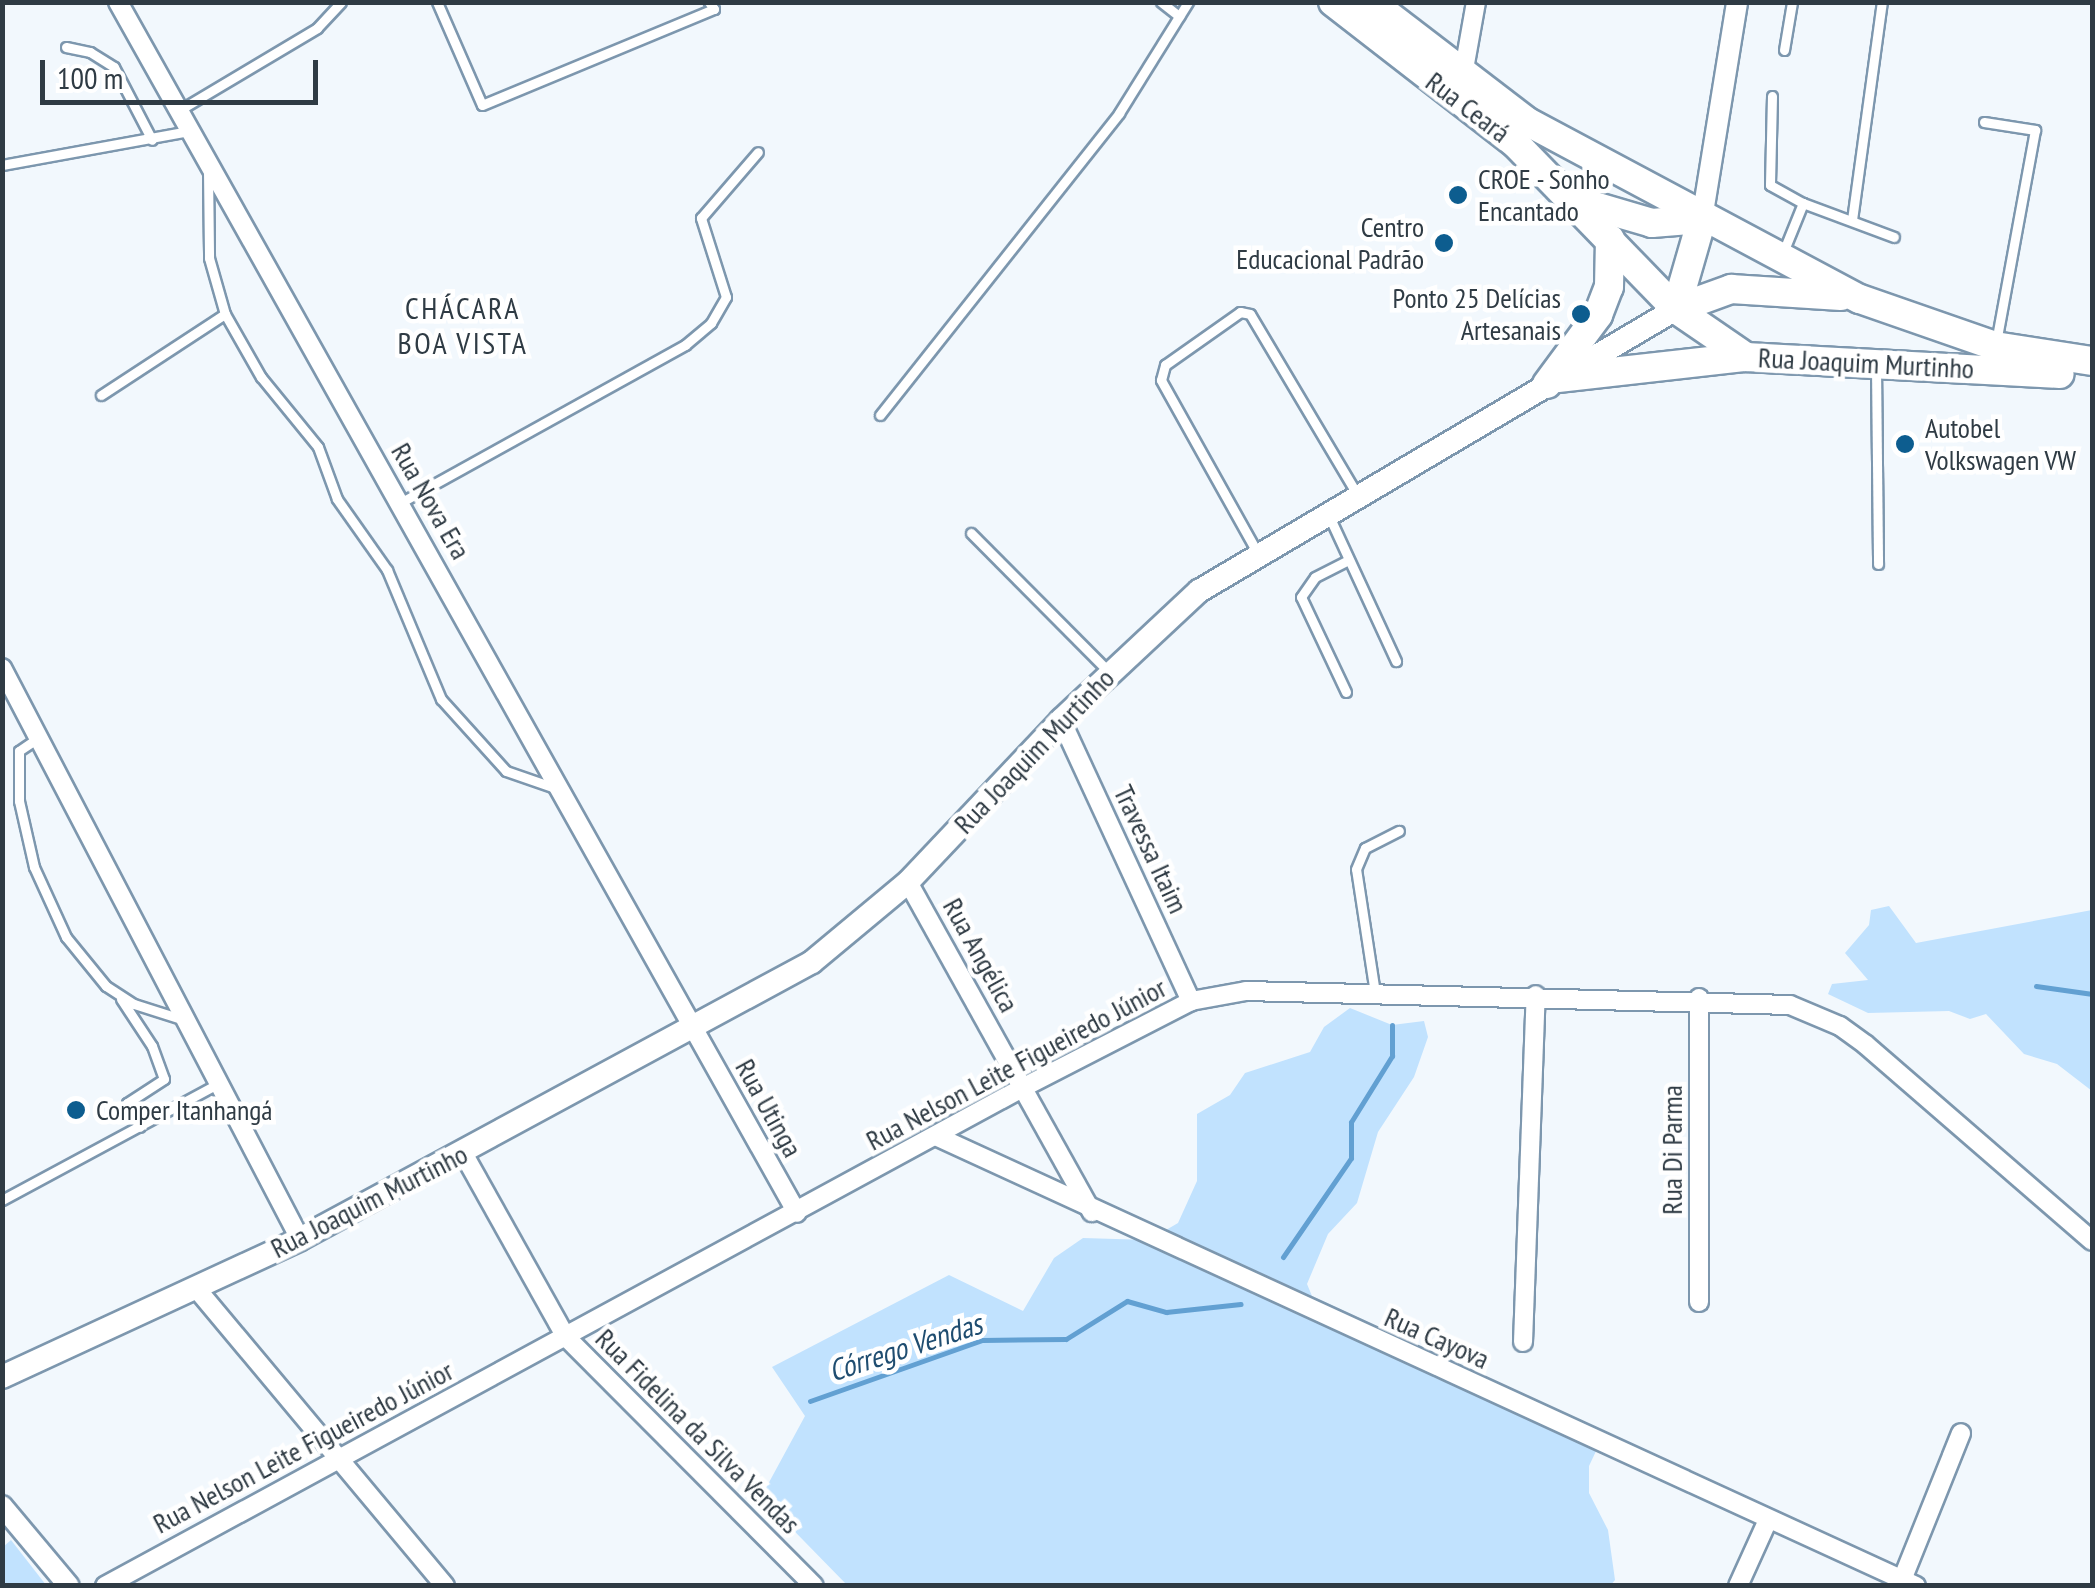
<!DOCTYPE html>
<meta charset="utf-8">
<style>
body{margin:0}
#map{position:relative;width:2095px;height:1588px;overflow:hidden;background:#f2f8fd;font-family:"PT Sans Narrow",sans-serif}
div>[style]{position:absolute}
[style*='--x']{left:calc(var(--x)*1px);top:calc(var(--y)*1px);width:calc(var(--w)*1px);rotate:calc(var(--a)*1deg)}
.green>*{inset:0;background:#c1e2fe}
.stream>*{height:5px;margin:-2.5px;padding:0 2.5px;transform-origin:2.5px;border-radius:2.5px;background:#62a0d2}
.roads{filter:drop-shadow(2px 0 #7d97ae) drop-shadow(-2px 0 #7d97ae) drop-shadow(0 2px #7d97ae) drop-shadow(0 -2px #7d97ae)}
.service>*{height:9px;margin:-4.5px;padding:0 4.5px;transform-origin:4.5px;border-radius:4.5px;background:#fff}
.minor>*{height:18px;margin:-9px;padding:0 9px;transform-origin:9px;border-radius:9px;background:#fff}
.tertiary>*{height:20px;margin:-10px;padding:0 10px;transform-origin:10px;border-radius:10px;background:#fff}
.secondary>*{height:22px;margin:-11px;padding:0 11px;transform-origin:11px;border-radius:11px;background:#fff}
.primary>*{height:28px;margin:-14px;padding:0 14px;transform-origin:14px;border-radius:14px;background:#fff}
.dots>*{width:28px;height:28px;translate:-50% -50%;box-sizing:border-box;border:5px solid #fff;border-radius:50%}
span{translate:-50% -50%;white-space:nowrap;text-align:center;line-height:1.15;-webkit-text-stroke:9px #fff;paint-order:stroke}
.street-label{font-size:28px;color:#2f3b44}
.poi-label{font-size:28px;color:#2f3b44}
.left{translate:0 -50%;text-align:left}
.right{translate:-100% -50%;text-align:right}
.neighbourhood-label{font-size:30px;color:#2f3b44;letter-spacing:2.5px}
.water-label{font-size:30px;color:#1f4d70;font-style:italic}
.frame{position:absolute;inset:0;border:5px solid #2f3b44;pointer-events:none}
.scale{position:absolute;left:40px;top:60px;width:278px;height:45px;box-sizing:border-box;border:5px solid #2f3b44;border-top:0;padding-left:12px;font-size:30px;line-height:35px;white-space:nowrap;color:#2f3b44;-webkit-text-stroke:8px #fff;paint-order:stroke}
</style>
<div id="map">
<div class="green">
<i style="clip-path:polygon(1889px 906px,1916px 943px,2092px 910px,2092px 1091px,2057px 1064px,2024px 1054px,1986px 1014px,1970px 1019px,1949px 1011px,1868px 1013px,1828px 994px,1832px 984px,1868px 980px,1845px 953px,1869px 925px,1871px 910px)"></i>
<i style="clip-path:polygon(1350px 1008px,1392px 1025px,1424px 1021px,1428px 1037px,1414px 1077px,1378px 1132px,1357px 1203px,1328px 1234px,1307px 1284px,1312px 1296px,1605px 1432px,1589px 1466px,1589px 1493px,1608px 1530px,1615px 1580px,1610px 1586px,847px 1585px,761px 1497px,805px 1416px,772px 1367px,949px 1275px,1023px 1311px,1054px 1258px,1083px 1238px,1149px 1240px,1178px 1223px,1197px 1181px,1197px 1114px,1230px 1095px,1245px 1073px,1310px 1052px,1324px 1027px)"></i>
<i style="clip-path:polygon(11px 1540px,46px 1585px,3px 1585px,3px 1547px)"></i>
</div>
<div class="stream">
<i style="--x:2036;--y:986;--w:57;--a:8.1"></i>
<i style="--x:1283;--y:1257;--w:120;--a:-55.5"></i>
<i style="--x:1351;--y:1158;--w:36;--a:-90"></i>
<i style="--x:1351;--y:1122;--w:78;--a:-58.2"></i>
<i style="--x:1392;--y:1056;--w:31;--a:-90"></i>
<i style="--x:810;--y:1401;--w:182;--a:-19.5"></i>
<i style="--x:982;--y:1340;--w:84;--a:-0.7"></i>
<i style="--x:1066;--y:1339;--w:72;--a:-31.9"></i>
<i style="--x:1127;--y:1301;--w:41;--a:15.8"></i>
<i style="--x:1166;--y:1312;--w:75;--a:-6.1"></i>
</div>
<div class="roads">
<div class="service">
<i style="--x:437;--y:2;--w:112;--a:66.4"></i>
<i style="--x:482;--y:105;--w:251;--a:-22.5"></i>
<i style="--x:714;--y:9;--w:9;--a:-126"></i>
<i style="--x:1161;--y:2;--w:23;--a:38"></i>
<i style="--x:66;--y:47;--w:25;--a:12"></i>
<i style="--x:90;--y:52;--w:28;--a:32"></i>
<i style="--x:114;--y:67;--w:82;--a:62.5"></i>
<i style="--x:1784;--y:50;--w:49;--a:-80.5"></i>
<i style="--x:1772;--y:96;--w:89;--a:91.3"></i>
<i style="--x:1770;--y:185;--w:38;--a:29"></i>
<i style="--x:1803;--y:203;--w:56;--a:112"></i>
<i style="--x:178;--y:111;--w:162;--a:-30.8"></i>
<i style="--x:317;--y:28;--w:35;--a:-47"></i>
<i style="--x:1984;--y:122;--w:52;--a:8.9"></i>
<i style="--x:2035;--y:130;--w:217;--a:100.4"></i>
<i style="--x:2;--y:165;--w:190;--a:-10.3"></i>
<i style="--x:208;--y:171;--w:87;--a:89.3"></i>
<i style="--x:209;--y:258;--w:58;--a:74.1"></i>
<i style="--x:225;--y:314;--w:73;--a:60.3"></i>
<i style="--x:261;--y:377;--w:90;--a:50.8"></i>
<i style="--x:318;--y:447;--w:55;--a:69.9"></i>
<i style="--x:337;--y:499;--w:87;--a:54.8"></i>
<i style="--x:387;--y:570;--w:140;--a:67.3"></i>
<i style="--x:441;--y:699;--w:97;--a:47.9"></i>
<i style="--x:506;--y:771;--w:52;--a:19.1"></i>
<i style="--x:1803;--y:203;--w:97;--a:20.5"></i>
<i style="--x:1852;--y:220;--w:220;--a:-82.2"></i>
<i style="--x:1876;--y:367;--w:197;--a:89.4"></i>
<i style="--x:101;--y:395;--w:148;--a:-33.2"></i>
<i style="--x:880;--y:415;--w:385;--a:-51.6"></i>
<i style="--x:1119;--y:113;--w:131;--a:-58.1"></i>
<i style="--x:400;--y:503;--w:326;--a:-29"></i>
<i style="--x:685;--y:345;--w:34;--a:-40"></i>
<i style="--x:711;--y:323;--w:30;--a:-60"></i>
<i style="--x:726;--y:297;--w:83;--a:-107.6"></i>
<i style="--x:701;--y:218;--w:87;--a:-49.2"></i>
<i style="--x:1329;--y:516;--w:160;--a:65.2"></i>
<i style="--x:971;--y:533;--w:196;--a:45.2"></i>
<i style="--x:1257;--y:552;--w:197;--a:-119.2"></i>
<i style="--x:1161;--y:380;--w:16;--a:-75"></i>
<i style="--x:1165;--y:365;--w:92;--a:-35.2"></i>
<i style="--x:1240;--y:312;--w:10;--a:11"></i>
<i style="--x:1250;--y:314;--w:212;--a:59.3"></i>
<i style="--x:1346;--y:692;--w:105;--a:-115.3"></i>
<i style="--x:1301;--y:597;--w:24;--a:-55"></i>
<i style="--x:1315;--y:577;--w:37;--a:-27"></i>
<i style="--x:38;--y:738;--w:23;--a:146"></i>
<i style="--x:19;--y:751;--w:50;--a:90"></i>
<i style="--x:19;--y:801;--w:68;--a:77.2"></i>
<i style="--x:34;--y:867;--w:77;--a:65.4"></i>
<i style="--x:66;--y:937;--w:63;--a:50.8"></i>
<i style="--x:106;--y:986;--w:33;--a:33"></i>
<i style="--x:134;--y:1004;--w:52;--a:17.7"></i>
<i style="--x:1375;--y:993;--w:125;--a:-98.7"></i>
<i style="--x:1356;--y:869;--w:23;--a:-67"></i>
<i style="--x:1365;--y:848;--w:38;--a:-27"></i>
<i style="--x:121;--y:999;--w:56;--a:56.6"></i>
<i style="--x:152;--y:1046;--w:35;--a:70"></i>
<i style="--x:164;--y:1079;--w:44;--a:147"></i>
<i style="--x:127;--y:1103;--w:27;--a:62"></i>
<i style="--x:2;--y:1200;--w:247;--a:-28.3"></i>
</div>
<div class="minor">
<i style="--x:118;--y:2;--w:1388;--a:60.72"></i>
<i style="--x:1463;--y:75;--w:74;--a:-79.9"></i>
<i style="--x:2;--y:668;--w:644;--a:62.44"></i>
<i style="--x:1061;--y:720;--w:310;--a:65.2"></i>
<i style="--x:908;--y:882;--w:378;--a:60.9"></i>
<i style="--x:938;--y:1137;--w:1076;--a:24.66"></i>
<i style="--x:463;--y:1153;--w:211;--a:60.8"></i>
<i style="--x:566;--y:1337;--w:351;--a:45.1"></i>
<i style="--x:196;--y:1288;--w:388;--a:50.1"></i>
<i style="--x:1699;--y:1302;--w:304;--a:-90"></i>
<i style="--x:1523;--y:1342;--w:347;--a:-87.9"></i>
<i style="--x:1902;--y:1580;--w:158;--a:-68.1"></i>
<i style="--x:105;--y:1586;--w:1046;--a:-28.5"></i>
<i style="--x:1024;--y:1087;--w:188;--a:-27.2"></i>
<i style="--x:1191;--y:1001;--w:56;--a:-10.3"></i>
<i style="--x:1246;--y:991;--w:544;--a:1.47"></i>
<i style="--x:1790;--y:1005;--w:54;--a:22.8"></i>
<i style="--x:1840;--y:1026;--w:32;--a:36"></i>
<i style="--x:1866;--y:1045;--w:299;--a:40.9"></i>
<i style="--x:1738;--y:1586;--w:70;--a:-65.6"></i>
</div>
<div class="tertiary">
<i style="--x:1702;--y:219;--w:220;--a:-80.8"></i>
<i style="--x:2;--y:1506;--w:104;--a:50.1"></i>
</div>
<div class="secondary">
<i style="--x:2;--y:1377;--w:328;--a:-24.8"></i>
<i style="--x:300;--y:1239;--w:582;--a:-28.41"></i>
<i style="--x:812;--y:962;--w:125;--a:-39.8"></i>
<i style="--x:908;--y:882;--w:223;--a:-46.6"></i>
<i style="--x:1061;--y:720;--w:189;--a:-43.1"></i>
<i style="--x:1199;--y:591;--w:554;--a:-30.59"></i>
</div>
<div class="primary">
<i style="--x:1333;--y:2;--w:232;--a:37.8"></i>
<i style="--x:1516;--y:144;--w:230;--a:45.9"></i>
<i style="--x:1676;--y:309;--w:85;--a:34.4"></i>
<i style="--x:1371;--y:2;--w:195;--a:37.5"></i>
<i style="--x:1526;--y:121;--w:378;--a:28.1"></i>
<i style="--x:1860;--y:299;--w:143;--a:19.2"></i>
<i style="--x:1995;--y:346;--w:98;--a:8.8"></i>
<i style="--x:1577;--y:201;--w:78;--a:16.3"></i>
<i style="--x:1652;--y:223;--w:50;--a:-4.6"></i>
<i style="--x:1676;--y:309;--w:59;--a:-20"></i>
<i style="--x:1731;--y:289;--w:110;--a:3.6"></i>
<i style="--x:1676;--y:309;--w:94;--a:-73.9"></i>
<i style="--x:1558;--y:378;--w:189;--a:-6.4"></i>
<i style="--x:1746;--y:357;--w:314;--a:3.1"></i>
<i style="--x:1547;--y:384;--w:86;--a:-53.5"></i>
<i style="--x:1598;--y:315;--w:30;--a:-69"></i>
<i style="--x:1609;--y:287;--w:48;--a:-88.8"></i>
</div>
</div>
<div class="dots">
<i style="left:1458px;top:195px;background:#0d5d8f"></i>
<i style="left:1444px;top:243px;background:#0d5d8f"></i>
<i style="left:1581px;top:314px;background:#0d5d8f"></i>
<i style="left:1905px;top:444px;background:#0d5d8f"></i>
<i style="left:76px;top:1110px;background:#0d5d8f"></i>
</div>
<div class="street-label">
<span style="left:1468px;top:107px;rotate:37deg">Rua Ceará</span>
<span style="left:1866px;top:363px;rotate:3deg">Rua Joaquim Murtinho</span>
<span style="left:431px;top:501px;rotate:60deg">Rua Nova Era</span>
<span style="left:1034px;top:751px;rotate:-46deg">Rua Joaquim Murtinho</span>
<span style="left:1151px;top:849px;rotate:65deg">Travessa Itaim</span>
<span style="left:981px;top:955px;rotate:61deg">Rua Angélica</span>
<span style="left:1016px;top:1064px;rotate:-28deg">Rua Nelson Leite Figueiredo Júnior</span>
<span style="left:769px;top:1108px;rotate:61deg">Rua Utinga</span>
<span style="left:1672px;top:1150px;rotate:-90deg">Rua Di Parma</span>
<span style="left:369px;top:1201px;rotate:-27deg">Rua Joaquim Murtinho</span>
<span style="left:1437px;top:1338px;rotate:24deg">Rua Cayova</span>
<span style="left:698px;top:1431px;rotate:45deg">Rua Fidelina da Silva Vendas</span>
<span style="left:303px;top:1447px;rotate:-28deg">Rua Nelson Leite Figueiredo Júnior</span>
</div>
<div class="poi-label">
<span class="left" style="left:1478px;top:195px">CROE - Sonho<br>Encantado</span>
<span class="right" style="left:1424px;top:243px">Centro<br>Educacional Padrão</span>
<span class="right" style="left:1561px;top:314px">Ponto 25 Delícias<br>Artesanais</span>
<span class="left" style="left:1925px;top:444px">Autobel<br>Volkswagen VW</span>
<span class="left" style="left:96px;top:1110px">Comper Itanhangá</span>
</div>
<div class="neighbourhood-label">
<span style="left:463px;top:325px">CHÁCARA<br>BOA VISTA</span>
</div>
<div class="water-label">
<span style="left:905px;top:1347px;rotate:-18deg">Córrego Vendas</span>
</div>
<div class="frame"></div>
<div class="scale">100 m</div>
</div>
